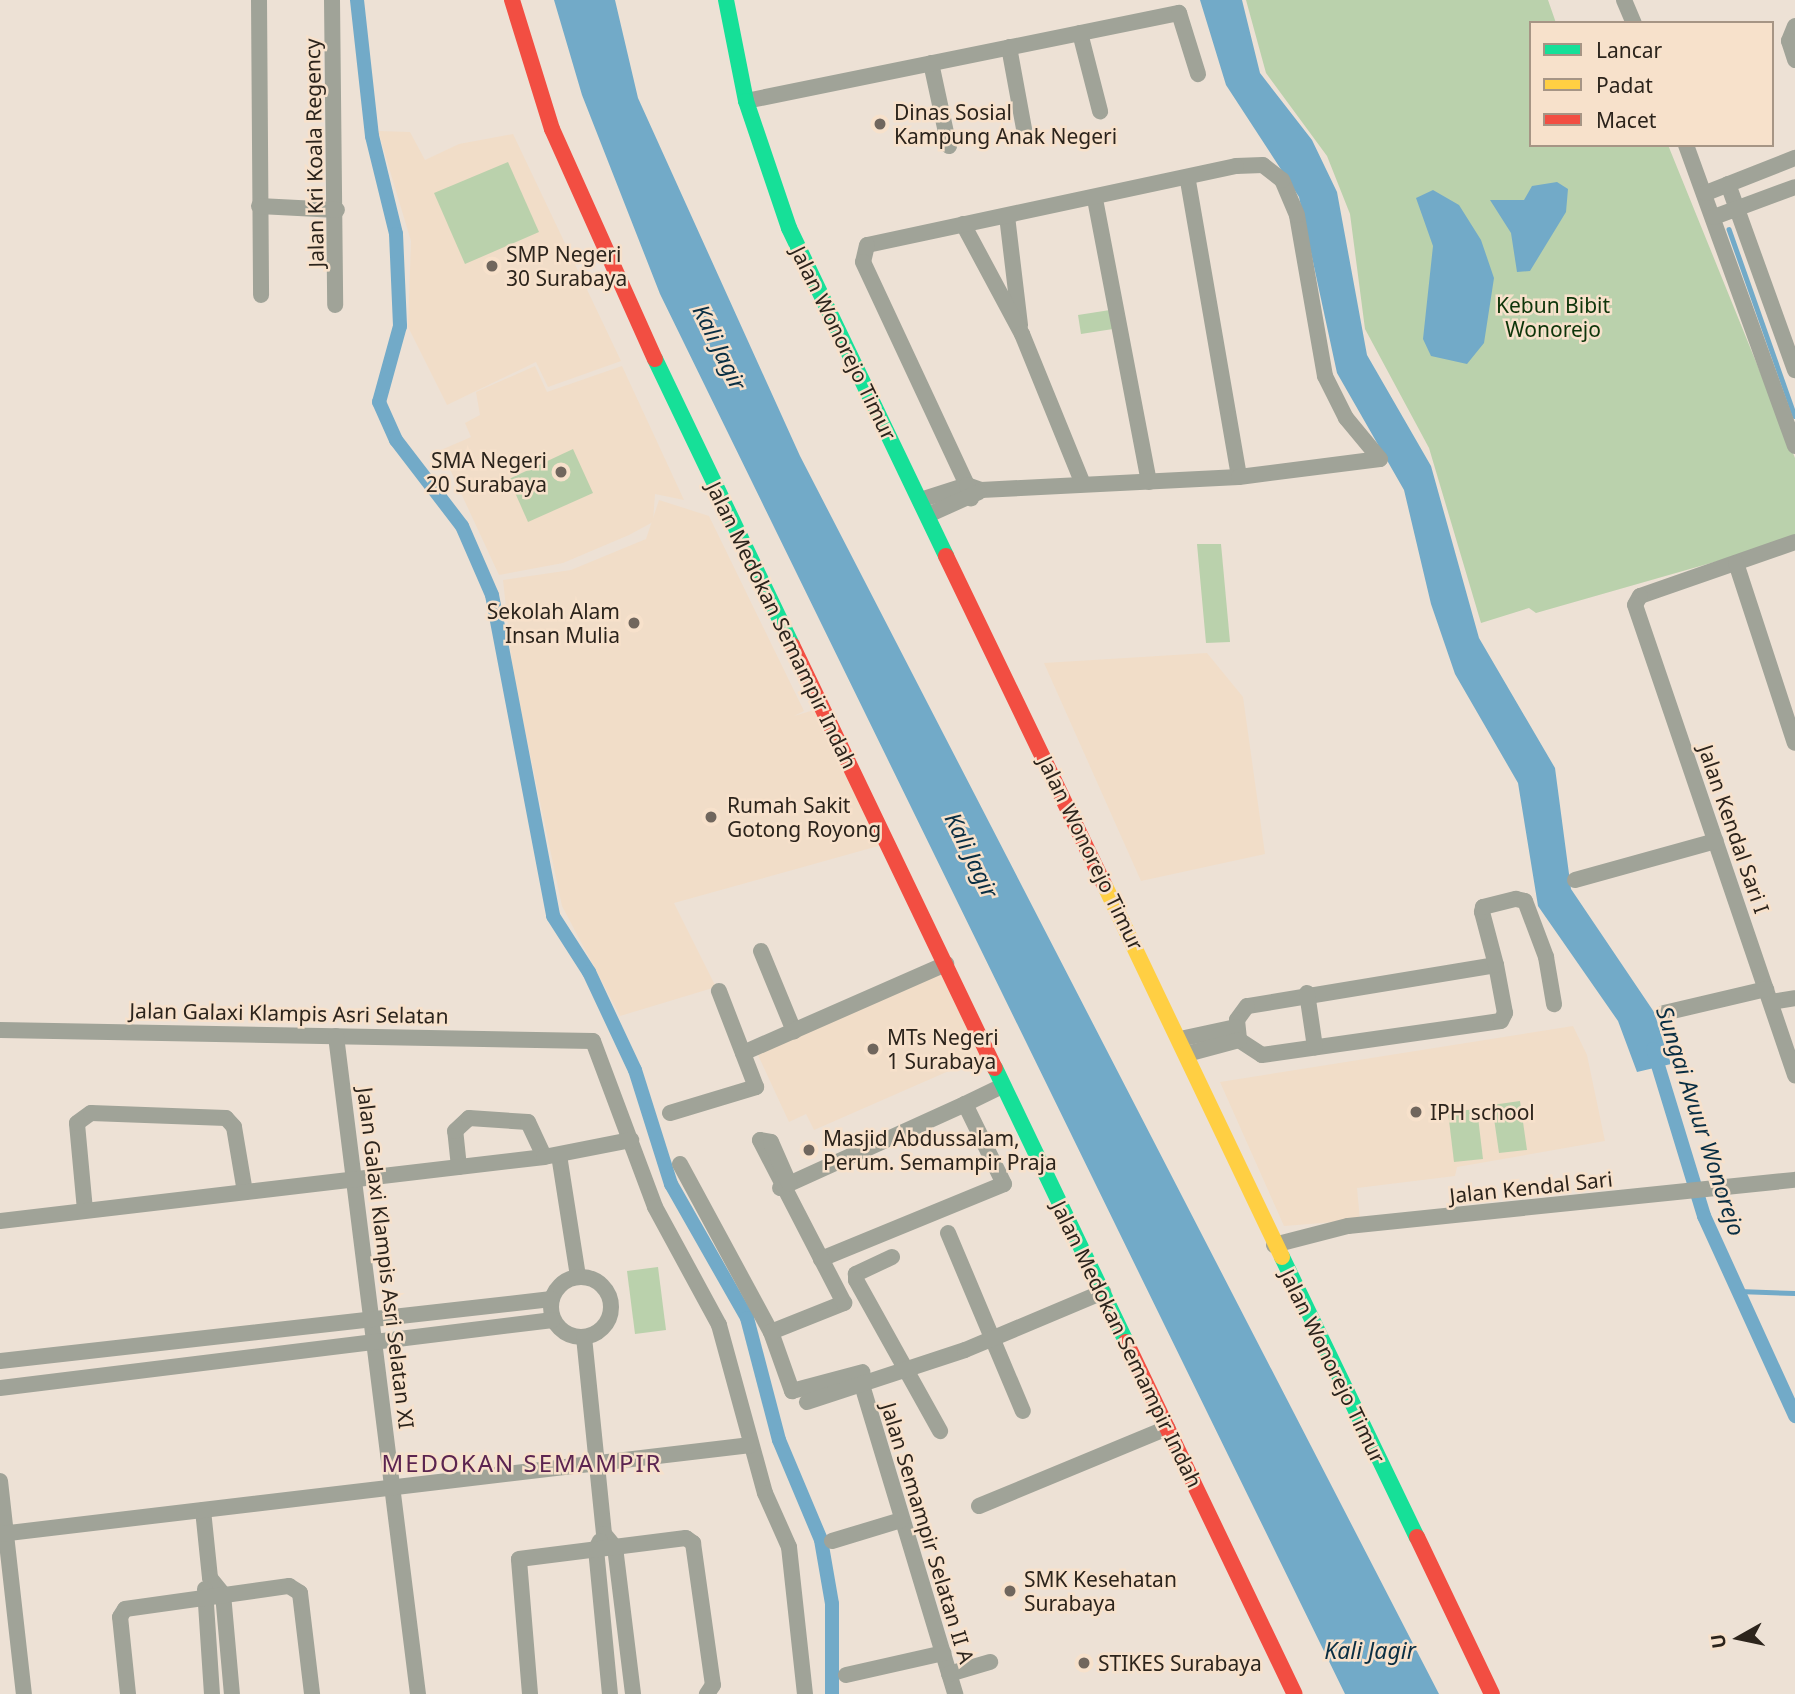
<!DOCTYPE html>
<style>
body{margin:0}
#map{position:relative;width:1795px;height:1694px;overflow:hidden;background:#ede1d5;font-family:"Noto Sans",sans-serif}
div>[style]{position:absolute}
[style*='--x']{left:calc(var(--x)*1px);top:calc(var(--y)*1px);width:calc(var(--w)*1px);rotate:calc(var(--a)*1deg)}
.built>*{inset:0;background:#f1ddc8}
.green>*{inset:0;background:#bad1ac}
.water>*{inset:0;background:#72aac8}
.stream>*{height:4.5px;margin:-2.25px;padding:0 2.25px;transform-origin:2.25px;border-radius:2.25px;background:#72aac8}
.canal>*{height:14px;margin:-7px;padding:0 7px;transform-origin:7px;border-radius:7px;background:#72aac8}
.street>*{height:16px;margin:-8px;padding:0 8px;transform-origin:8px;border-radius:8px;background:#a0a398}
.street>.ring{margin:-8px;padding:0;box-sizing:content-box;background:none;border:16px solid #a0a398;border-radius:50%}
.fast>*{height:16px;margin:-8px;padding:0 8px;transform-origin:8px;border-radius:8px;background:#16e098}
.slow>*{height:16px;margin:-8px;padding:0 8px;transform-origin:8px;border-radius:8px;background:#ffcf43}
.jam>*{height:16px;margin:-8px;padding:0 8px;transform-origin:8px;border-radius:8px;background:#f24e42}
.dots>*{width:19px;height:19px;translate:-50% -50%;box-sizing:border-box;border:4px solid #f7e1cb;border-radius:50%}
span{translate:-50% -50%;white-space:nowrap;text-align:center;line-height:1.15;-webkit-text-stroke:5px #f7e1cb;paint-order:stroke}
.poi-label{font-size:21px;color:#2c241c}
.left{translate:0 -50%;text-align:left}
.right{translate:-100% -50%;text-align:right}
.street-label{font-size:21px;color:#2c241c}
.park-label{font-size:21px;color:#0d350a}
.water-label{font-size:23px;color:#092e43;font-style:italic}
.quarter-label{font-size:24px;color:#5b2450;letter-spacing:2px}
.legend{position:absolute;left:1529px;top:21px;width:245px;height:126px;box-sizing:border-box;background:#f7e1cb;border:2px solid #a69585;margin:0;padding:9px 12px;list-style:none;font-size:21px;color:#2c241c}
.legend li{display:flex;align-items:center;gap:14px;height:35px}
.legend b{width:35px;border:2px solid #a69585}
.north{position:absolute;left:1704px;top:1603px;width:70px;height:70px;-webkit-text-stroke:5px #f7e1cb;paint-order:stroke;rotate:261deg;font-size:19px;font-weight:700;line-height:28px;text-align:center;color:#2c241c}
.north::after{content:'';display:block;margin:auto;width:24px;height:32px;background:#2c241c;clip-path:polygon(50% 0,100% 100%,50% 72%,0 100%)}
</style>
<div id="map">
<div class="built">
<i style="clip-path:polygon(378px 131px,410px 132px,425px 160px,459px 144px,513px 134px,621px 361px,548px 387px,536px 362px,447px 405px,408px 327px,411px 241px)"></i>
<i style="clip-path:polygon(535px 366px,547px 392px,622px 366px,684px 500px,655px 494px,653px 522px,629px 535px,563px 563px,499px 575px,441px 450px,471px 437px,465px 423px,480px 415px,476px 392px)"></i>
<i style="clip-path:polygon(659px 500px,709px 516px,804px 711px,794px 716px,824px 707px,889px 843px,674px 903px,716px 987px,620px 1016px,562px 906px,513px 673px,503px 580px,571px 570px,646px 539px)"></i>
<i style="clip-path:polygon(1207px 653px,1243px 697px,1265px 854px,1141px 881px,1044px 663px)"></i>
<i style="clip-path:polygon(942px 971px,983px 1056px,814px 1130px,806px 1114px,789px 1122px,757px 1053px)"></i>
<i style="clip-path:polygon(1573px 1026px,1587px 1055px,1605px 1141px,1457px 1167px,1455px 1176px,1357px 1188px,1360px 1220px,1284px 1226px,1220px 1082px)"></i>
</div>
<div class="green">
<i style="clip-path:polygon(1246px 0,1548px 0,1556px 23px,1531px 23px,1531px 145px,1668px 145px,1795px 458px,1795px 539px,1536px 613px,1529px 608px,1481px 623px,1429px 448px,1365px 329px,1350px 214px,1327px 156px,1266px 73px)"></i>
<i style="clip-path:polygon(508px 162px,539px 232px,465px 264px,434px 193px)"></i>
<i style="clip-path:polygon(1110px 310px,1113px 329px,1081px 334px,1078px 315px)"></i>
<i style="clip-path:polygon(573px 449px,593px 493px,528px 522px,509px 479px)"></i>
<i style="clip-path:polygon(1197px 544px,1221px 544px,1230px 642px,1206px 643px)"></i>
<i style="clip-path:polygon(1520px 1101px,1527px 1150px,1499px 1153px,1492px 1105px)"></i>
<i style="clip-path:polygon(1477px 1109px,1483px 1159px,1454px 1162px,1448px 1112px)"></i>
<i style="clip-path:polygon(658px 1267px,666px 1330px,635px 1334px,627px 1271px)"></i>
</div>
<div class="water">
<i style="clip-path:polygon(554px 0,615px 0,638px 98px,800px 456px,1439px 1694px,1345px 1694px,660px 294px,582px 95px)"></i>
<i style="clip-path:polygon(1200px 0,1242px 0,1260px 73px,1312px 140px,1337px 192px,1367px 355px,1431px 466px,1479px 638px,1555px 768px,1571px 889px,1654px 1012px,1671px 1064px,1637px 1072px,1618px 1021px,1538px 906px,1518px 783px,1455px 674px,1431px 604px,1404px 490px,1337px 373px,1299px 197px,1226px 85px)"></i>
<i style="clip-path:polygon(1557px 182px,1568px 189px,1566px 212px,1530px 271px,1517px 272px,1511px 233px,1490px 200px,1524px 200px,1532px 186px)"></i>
<i style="clip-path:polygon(1433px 190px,1459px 205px,1481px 240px,1494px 278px,1484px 343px,1467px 364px,1431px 356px,1423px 339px,1433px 246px,1416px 198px)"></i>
</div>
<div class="stream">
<i style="--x:1729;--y:229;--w:198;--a:70.6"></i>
<i style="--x:1738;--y:1291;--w:57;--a:2"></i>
</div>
<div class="canal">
<i style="--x:357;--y:0;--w:137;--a:83.7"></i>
<i style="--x:372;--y:136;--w:101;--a:76.2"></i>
<i style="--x:396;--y:234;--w:92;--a:87.5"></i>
<i style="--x:400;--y:326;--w:79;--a:105.4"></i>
<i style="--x:379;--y:402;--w:42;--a:65.9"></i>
<i style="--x:396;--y:440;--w:108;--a:52.5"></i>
<i style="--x:462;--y:526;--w:75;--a:66.5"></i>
<i style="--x:492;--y:595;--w:327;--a:79.2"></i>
<i style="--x:553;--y:916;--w:67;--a:57.3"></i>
<i style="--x:589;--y:972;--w:108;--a:64.9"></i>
<i style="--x:635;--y:1070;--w:120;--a:72.5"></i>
<i style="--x:671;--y:1184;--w:154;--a:60.4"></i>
<i style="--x:747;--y:1318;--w:126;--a:75.3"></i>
<i style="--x:779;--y:1440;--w:108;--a:67.2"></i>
<i style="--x:821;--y:1540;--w:65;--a:80.2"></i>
<i style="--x:832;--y:1604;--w:90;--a:90"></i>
<i style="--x:1653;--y:1049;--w:175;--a:73"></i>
<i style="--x:1704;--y:1216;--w:220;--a:65.5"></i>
</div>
<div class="street">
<i style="--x:259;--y:0;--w:295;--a:89.6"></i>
<i style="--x:332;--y:0;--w:305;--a:89.4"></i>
<i style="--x:1624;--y:0;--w:25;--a:67"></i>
<i style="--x:1795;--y:26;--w:16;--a:112"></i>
<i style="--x:1789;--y:41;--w:20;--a:72"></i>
<i style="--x:1080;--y:33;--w:81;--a:75.6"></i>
<i style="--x:1009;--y:47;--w:83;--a:79.6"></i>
<i style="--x:931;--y:63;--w:85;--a:77.8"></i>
<i style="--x:746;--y:101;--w:442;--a:-11.5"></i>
<i style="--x:1179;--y:13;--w:64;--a:72.7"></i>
<i style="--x:1686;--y:145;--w:320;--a:70.1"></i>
<i style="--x:1188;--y:181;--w:300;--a:80.2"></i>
<i style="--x:1728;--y:184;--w:198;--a:70.2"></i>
<i style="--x:1706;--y:193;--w:96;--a:-21.5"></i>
<i style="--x:1095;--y:199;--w:288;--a:79.2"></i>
<i style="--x:259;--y:206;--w:78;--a:2.9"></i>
<i style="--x:1007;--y:216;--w:110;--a:83.2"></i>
<i style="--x:1714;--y:217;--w:86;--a:-20.3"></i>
<i style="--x:963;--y:224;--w:125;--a:61.8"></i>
<i style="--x:1022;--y:334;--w:162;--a:67.9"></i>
<i style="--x:920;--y:500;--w:49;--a:-17.7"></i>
<i style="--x:967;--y:485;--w:15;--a:20"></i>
<i style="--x:981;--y:490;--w:258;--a:-2.9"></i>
<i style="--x:1239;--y:477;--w:142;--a:-7.3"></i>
<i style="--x:1380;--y:459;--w:53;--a:-129.7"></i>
<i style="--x:1346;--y:418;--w:47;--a:-116.6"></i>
<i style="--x:1325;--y:376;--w:163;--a:-99.9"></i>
<i style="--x:1297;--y:215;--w:38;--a:-113"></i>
<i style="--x:1282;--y:180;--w:24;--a:-142"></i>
<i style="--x:1263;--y:165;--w:27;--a:178"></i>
<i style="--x:1236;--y:166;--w:377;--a:167.9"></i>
<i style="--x:867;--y:245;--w:17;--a:103"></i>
<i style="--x:863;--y:262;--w:246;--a:65"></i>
<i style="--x:967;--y:485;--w:14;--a:73"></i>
<i style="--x:928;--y:515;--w:56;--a:-24.3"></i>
<i style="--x:1795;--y:542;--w:164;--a:160.8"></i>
<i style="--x:1640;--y:596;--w:10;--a:119"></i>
<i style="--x:1635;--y:605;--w:497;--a:71.2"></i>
<i style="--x:1736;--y:563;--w:189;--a:71.9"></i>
<i style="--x:1575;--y:880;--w:146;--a:-15.5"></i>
<i style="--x:761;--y:951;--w:87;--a:67.6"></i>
<i style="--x:1496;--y:965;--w:252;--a:170.6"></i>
<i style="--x:1247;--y:1006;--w:17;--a:126"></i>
<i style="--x:1237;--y:1020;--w:20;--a:84"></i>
<i style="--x:1239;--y:1040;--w:27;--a:33"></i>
<i style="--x:1262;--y:1055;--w:241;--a:-8.1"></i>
<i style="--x:1501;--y:1021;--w:9;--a:-63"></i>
<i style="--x:1505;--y:1013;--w:49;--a:-100.6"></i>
<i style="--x:1496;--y:965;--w:55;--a:-104.8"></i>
<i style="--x:1482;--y:912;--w:5;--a:-79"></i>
<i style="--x:1483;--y:907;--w:34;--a:-14"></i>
<i style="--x:1516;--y:899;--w:9;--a:13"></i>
<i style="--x:1525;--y:901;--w:60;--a:69.4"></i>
<i style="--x:1546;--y:957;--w:48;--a:80.3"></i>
<i style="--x:1307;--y:993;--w:55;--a:81.6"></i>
<i style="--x:1771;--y:1002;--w:24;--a:-9"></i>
<i style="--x:1664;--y:1013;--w:105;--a:-13.2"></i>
<i style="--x:0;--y:1030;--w:593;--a:1.06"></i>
<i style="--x:593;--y:1041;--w:177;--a:69.5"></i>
<i style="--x:655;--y:1207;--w:134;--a:61.5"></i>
<i style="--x:719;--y:1325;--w:174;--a:74.7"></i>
<i style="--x:765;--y:1493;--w:59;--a:66"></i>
<i style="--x:789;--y:1547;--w:148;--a:83.8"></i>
<i style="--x:336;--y:1036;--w:663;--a:82.9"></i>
<i style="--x:1180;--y:1039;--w:57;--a:-12.1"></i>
<i style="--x:743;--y:1053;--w:222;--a:-23.7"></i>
<i style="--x:1187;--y:1054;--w:54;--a:-15.1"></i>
<i style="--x:965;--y:1104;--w:41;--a:-25.9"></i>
<i style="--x:670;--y:1113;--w:90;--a:-16.8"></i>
<i style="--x:756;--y:1087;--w:103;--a:-111.1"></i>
<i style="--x:559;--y:1155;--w:122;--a:81.1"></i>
<i style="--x:680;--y:1164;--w:191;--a:61.6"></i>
<i style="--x:771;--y:1332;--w:63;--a:70.4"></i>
<i style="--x:792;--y:1391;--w:73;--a:-15"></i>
<i style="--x:459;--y:1167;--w:36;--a:-96"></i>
<i style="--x:455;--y:1131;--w:19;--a:-43"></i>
<i style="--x:469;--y:1118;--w:59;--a:3.9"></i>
<i style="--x:528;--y:1122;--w:38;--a:65"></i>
<i style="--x:780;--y:1188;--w:203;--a:-24.4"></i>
<i style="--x:965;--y:1104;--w:89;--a:64"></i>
<i style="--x:1004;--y:1184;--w:198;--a:157.7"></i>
<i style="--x:85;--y:1210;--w:87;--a:-95.3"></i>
<i style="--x:77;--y:1123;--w:17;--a:-36"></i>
<i style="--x:91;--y:1113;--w:135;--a:2.1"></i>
<i style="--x:226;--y:1118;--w:12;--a:48"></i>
<i style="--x:234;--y:1127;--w:66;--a:80.4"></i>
<i style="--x:0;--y:1221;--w:548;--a:-6.71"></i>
<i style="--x:544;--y:1157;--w:89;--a:-11.1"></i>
<i style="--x:948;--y:1233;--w:193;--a:67.2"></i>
<i style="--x:1274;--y:1245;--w:76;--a:-14.4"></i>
<i style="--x:1348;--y:1226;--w:449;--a:-5.9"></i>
<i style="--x:892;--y:1257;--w:40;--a:155"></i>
<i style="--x:856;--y:1274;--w:6;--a:90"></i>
<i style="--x:856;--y:1280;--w:173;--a:60.9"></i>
<i class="ring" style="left:551px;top:1277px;width:44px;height:44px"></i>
<i style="--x:771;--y:1332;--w:79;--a:-21.7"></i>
<i style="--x:844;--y:1303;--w:183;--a:-117.3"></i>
<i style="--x:760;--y:1140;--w:11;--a:10"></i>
<i style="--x:771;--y:1142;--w:45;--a:66.3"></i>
<i style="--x:584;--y:1337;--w:198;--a:84.2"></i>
<i style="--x:604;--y:1534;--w:17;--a:50"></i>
<i style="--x:615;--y:1547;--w:148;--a:83"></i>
<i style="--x:0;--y:1361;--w:555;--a:-6.41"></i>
<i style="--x:862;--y:1385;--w:323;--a:73.2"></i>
<i style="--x:0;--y:1388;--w:557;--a:-7.01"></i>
<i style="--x:807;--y:1402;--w:166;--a:-18.2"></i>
<i style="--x:965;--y:1350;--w:150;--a:-22.8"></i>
<i style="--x:0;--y:1481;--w:214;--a:83.6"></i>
<i style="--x:979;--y:1506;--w:204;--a:-22.5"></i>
<i style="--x:203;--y:1510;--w:68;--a:84.1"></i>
<i style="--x:210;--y:1578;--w:21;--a:51"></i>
<i style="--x:223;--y:1594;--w:100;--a:84.9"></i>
<i style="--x:0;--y:1534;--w:756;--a:-6.76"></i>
<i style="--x:600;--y:1541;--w:9;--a:117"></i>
<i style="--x:596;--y:1549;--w:146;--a:84.5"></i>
<i style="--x:832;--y:1541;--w:72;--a:-16.9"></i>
<i style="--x:205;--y:1589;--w:105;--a:86.2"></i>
<i style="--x:949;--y:1674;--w:43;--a:-16.3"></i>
<i style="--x:846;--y:1675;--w:100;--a:-12.7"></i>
<i style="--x:128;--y:1694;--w:77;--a:-95.9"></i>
<i style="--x:120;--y:1617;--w:9;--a:-58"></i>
<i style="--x:125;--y:1609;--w:166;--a:-8"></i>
<i style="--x:289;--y:1586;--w:13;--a:32"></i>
<i style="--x:300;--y:1593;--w:102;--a:83.2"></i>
<i style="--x:530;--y:1694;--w:135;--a:-94.7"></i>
<i style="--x:519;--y:1559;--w:168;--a:-7.2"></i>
<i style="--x:686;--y:1538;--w:9;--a:36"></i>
<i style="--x:693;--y:1543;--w:143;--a:82"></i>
<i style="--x:713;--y:1685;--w:11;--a:124"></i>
</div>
<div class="fast">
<i style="--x:726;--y:0;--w:103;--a:78.8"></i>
<i style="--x:746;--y:101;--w:134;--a:71.3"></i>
<i style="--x:789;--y:228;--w:364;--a:64.4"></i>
<i style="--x:655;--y:359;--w:317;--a:64.4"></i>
<i style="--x:995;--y:1068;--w:304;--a:64.4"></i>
<i style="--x:1282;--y:1257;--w:311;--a:64.3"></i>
</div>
<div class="slow">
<i style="--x:1105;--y:886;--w:411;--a:64.5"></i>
</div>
<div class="jam">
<i style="--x:512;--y:0;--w:135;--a:72.8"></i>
<i style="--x:552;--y:129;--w:252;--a:65.9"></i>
<i style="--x:946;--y:556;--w:366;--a:64.3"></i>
<i style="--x:792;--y:645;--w:469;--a:64.4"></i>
<i style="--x:1126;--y:1342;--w:390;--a:64.4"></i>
<i style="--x:1417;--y:1537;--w:174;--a:64.5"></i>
</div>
<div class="dots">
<i style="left:880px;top:124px;background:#70665d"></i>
<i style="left:492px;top:266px;background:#70665d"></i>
<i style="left:561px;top:472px;background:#70665d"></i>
<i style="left:634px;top:623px;background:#70665d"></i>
<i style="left:711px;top:817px;background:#70665d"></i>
<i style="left:873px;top:1049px;background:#70665d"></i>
<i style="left:1416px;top:1112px;background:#70665d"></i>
<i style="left:809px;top:1150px;background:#70665d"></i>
<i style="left:1010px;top:1591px;background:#70665d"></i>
<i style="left:1084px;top:1663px;background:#70665d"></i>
</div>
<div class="poi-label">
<span class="left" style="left:894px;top:124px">Dinas Sosial<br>Kampung Anak Negeri</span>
<span class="left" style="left:506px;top:266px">SMP Negeri<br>30 Surabaya</span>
<span class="right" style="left:547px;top:472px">SMA Negeri<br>20 Surabaya</span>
<span class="right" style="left:620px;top:623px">Sekolah Alam<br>Insan Mulia</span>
<span class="left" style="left:727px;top:817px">Rumah Sakit<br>Gotong Royong</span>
<span class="left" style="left:887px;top:1049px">MTs Negeri<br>1 Surabaya</span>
<span class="left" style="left:1430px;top:1112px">IPH school</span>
<span class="left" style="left:823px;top:1150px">Masjid Abdussalam,<br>Perum. Semampir Praja</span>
<span class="left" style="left:1024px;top:1591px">SMK Kesehatan<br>Surabaya</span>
<span class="left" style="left:1098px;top:1663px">STIKES Surabaya</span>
</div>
<div class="street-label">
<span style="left:314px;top:153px;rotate:-91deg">Jalan Kri Koala Regency</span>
<span style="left:844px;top:343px;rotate:64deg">Jalan Wonorejo Timur</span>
<span style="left:782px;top:625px;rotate:64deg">Jalan Medokan Semampir Indah</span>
<span style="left:1734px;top:829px;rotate:71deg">Jalan Kendal Sari I</span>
<span style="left:1091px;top:853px;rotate:64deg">Jalan Wonorejo Timur</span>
<span style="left:289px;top:1013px;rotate:1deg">Jalan Galaxi Klampis Asri Selatan</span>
<span style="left:1531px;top:1187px;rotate:-6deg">Jalan Kendal Sari</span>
<span style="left:386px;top:1258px;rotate:83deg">Jalan Galaxi Klampis Asri Selatan XI</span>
<span style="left:1127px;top:1344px;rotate:64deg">Jalan Medokan Semampir Indah</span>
<span style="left:1333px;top:1366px;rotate:64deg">Jalan Wonorejo Timur</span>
<span style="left:928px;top:1533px;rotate:73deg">Jalan Semampir Selatan II A</span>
</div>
<div class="park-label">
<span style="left:1553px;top:317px">Kebun Bibit<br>Wonorejo</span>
</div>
<div class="water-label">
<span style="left:720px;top:347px;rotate:64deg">Kali Jagir</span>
<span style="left:972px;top:855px;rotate:64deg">Kali Jagir</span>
<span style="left:1701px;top:1121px;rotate:72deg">Sungai Avuur Wonorejo</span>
<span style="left:1370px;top:1650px">Kali Jagir</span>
</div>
<div class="quarter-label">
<span style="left:522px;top:1463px">MEDOKAN SEMAMPIR</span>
</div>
<ul class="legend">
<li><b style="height:9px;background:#16e098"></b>Lancar</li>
<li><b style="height:9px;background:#ffcf43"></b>Padat</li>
<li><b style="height:9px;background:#f24e42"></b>Macet</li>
</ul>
<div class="north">U</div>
</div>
